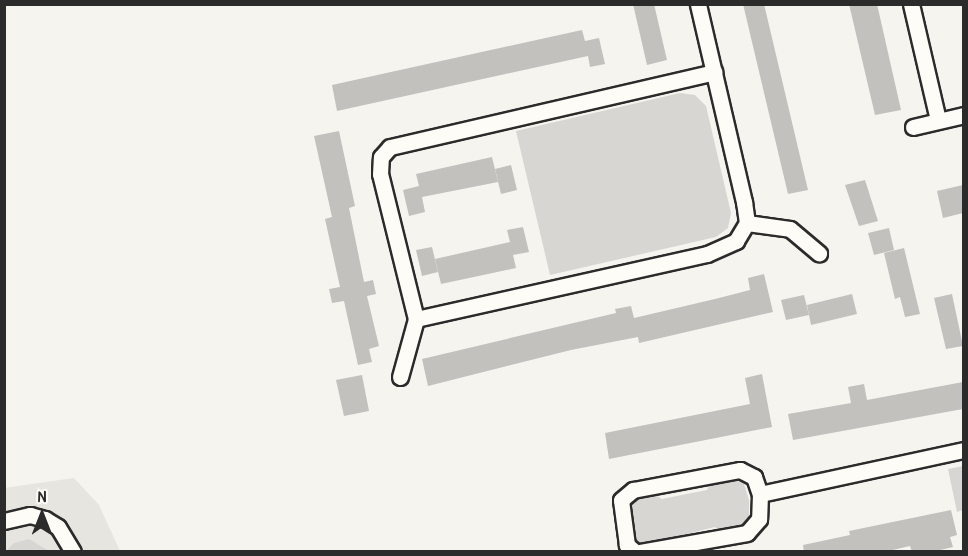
<!DOCTYPE html>
<style>
body{margin:0}
#map{position:relative;width:968px;height:556px;overflow:hidden;background:#f5f4ef;font-family:"Patrick Hand",sans-serif}
div>[style]{position:absolute}
[style*='--x']{left:calc(var(--x)*1px);top:calc(var(--y)*1px);width:calc(var(--w)*1px);rotate:calc(var(--a)*1deg)}
.built>*{inset:0;background:#e6e5e0}
.green>*{inset:0;background:#d7d6d2}
.building>*{inset:0;background:#c2c1be}
.roads{filter:drop-shadow(2px 0 #2b2b2b) drop-shadow(-2px 0 #2b2b2b) drop-shadow(0 2px #2b2b2b) drop-shadow(0 -2px #2b2b2b)}
.minor>*{height:15px;margin:-7.5px;padding:0 7.5px;transform-origin:7.5px;border-radius:7.5px;background:#fdfcf7}
span{translate:-50% -50%;white-space:nowrap;text-align:center;line-height:1.15;-webkit-text-stroke:6px #fdfcf7;paint-order:stroke}
.frame{position:absolute;inset:0;border:6px solid #2b2b2b;pointer-events:none}
.north{position:absolute;left:12px;top:484px;width:60px;height:60px;-webkit-text-stroke:4px #fdfcf7;paint-order:stroke;rotate:0deg;font-size:16px;font-weight:700;line-height:24px;text-align:center;color:#2b2b2b}
.north::after{content:'';display:block;margin:auto;width:21px;height:27px;background:#2b2b2b;clip-path:polygon(50% 0,100% 100%,50% 72%,0 100%)}
</style>
<div id="map">
<div class="built">
<i style="clip-path:polygon(74px 478px,99px 505px,120px 551px,5px 551px,4px 488px)"></i>
</div>
<div class="green">
<i style="clip-path:polygon(680px 93px,695px 95px,706px 106px,731px 213px,728px 228px,716px 237px,550px 275px,516px 131px)"></i>
<i style="clip-path:polygon(963px 466px,963px 510px,957px 512px,948px 469px)"></i>
<i style="clip-path:polygon(729px 478px,744px 484px,749px 500px,749px 519px,739px 529px,721px 532px,715px 527px,642px 545px,632px 538px,627px 510px,635px 497px,653px 494px,662px 499px,707px 490px,711px 482px)"></i>
<i style="clip-path:polygon(29px 539px,49px 551px,6px 551px,14px 543px)"></i>
</div>
<div class="building">
<i style="clip-path:polygon(633px 4px,654px 4px,667px 60px,647px 65px)"></i>
<i style="clip-path:polygon(743px 4px,764px 4px,808px 190px,788px 194px)"></i>
<i style="clip-path:polygon(849px 4px,877px 4px,901px 110px,875px 115px)"></i>
<i style="clip-path:polygon(582px 30px,585px 41px,599px 38px,605px 64px,590px 67px,588px 56px,337px 111px,332px 85px)"></i>
<i style="clip-path:polygon(339px 131px,355px 206px,349px 208px,364px 282px,373px 280px,376px 294px,367px 296px,379px 346px,369px 349px,372px 362px,358px 365px,344px 301px,332px 303px,329px 289px,340px 287px,325px 219px,332px 217px,314px 136px)"></i>
<i style="clip-path:polygon(492px 157px,498px 182px,422px 197px,425px 212px,409px 216px,403px 190px,419px 186px,416px 174px)"></i>
<i style="clip-path:polygon(511px 165px,517px 190px,501px 194px,495px 169px)"></i>
<i style="clip-path:polygon(865px 180px,878px 221px,859px 226px,845px 185px)"></i>
<i style="clip-path:polygon(963px 185px,963px 213px,943px 218px,937px 191px)"></i>
<i style="clip-path:polygon(523px 227px,529px 252px,513px 255px,516px 268px,441px 284px,435px 259px,510px 242px,507px 230px)"></i>
<i style="clip-path:polygon(889px 228px,894px 250px,874px 255px,868px 233px)"></i>
<i style="clip-path:polygon(432px 247px,438px 272px,422px 276px,416px 250px)"></i>
<i style="clip-path:polygon(904px 248px,920px 314px,905px 317px,900px 297px,895px 299px,884px 253px)"></i>
<i style="clip-path:polygon(764px 274px,773px 312px,639px 343px,638px 337px,571px 350px,428px 386px,422px 359px,616px 313px,615px 309px,631px 306px,634px 318px,715px 299px,750px 290px,748px 278px)"></i>
<i style="clip-path:polygon(852px 294px,857px 314px,811px 325px,807px 305px)"></i>
<i style="clip-path:polygon(952px 294px,963px 346px,946px 349px,934px 298px)"></i>
<i style="clip-path:polygon(804px 295px,809px 315px,786px 320px,781px 300px)"></i>
<i style="clip-path:polygon(762px 374px,772px 427px,609px 459px,605px 433px,750px 404px,745px 378px)"></i>
<i style="clip-path:polygon(362px 375px,369px 411px,344px 416px,336px 380px)"></i>
<i style="clip-path:polygon(963px 382px,963px 409px,793px 440px,788px 414px,851px 403px,848px 387px,864px 384px,867px 400px)"></i>
<i style="clip-path:polygon(951px 510px,957px 535px,950px 537px,953px 547px,932px 552px,912px 552px,910px 546px,884px 552px,804px 552px,803px 545px,850px 535px,849px 531px)"></i>
</div>
<div class="roads">
<div class="minor">
<i style="--x:911;--y:4;--w:119;--a:76.9"></i>
<i style="--x:913;--y:127;--w:52;--a:-13.2"></i>
<i style="--x:747;--y:223;--w:43;--a:7.9"></i>
<i style="--x:790;--y:229;--w:38;--a:40"></i>
<i style="--x:416;--y:319;--w:298;--a:-12.6"></i>
<i style="--x:707;--y:254;--w:32;--a:-24"></i>
<i style="--x:736;--y:241;--w:21;--a:-59"></i>
<i style="--x:747;--y:223;--w:21;--a:-98"></i>
<i style="--x:744;--y:202;--w:203;--a:-103.1"></i>
<i style="--x:400;--y:377;--w:60;--a:-74.6"></i>
<i style="--x:416;--y:319;--w:149;--a:-103.9"></i>
<i style="--x:380;--y:174;--w:17;--a:-87"></i>
<i style="--x:381;--y:157;--w:13;--a:-48"></i>
<i style="--x:390;--y:147;--w:333;--a:-13"></i>
<i style="--x:760;--y:494;--w:209;--a:-12.2"></i>
<i style="--x:4;--y:521;--w:27;--a:-13"></i>
<i style="--x:30;--y:515;--w:16;--a:15"></i>
<i style="--x:45;--y:519;--w:15;--a:32"></i>
<i style="--x:58;--y:527;--w:29;--a:59"></i>
<i style="--x:635;--y:552;--w:11;--a:-139"></i>
<i style="--x:627;--y:545;--w:45;--a:-97.6"></i>
<i style="--x:621;--y:500;--w:16;--a:-40"></i>
<i style="--x:633;--y:490;--w:109;--a:-10.6"></i>
<i style="--x:740;--y:470;--w:16;--a:27"></i>
<i style="--x:754;--y:477;--w:18;--a:71"></i>
<i style="--x:760;--y:494;--w:25;--a:92"></i>
<i style="--x:759;--y:519;--w:18;--a:131"></i>
<i style="--x:747;--y:533;--w:110;--a:170"></i>
</div>
</div>
<div class="frame"></div>
<div class="north">N</div>
</div>
